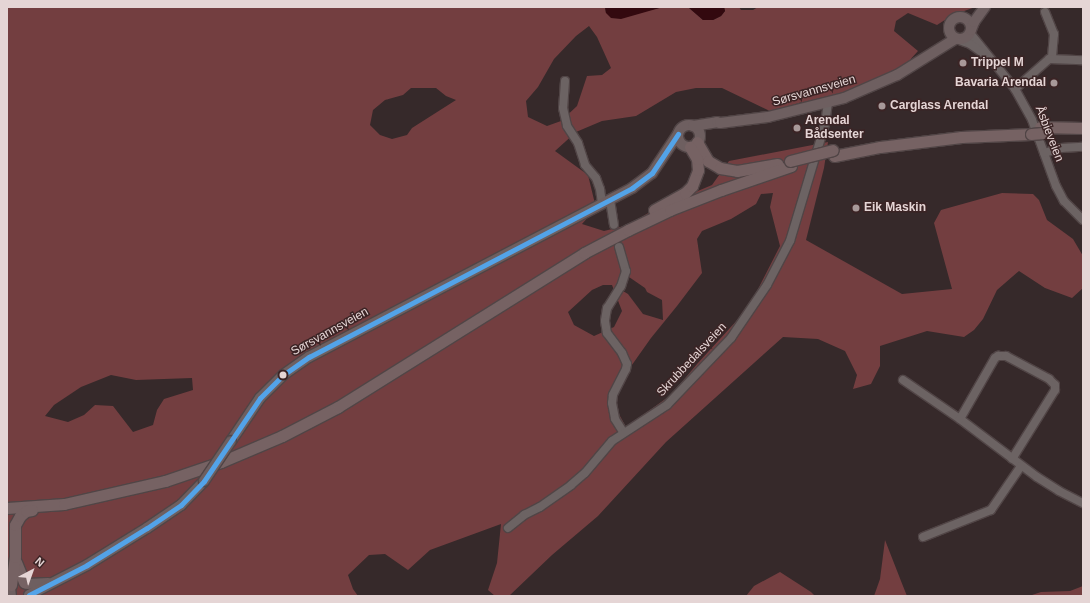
<!DOCTYPE html>
<meta charset="utf-8">
<style>
body{margin:0}
#map{position:relative;width:1090px;height:603px;overflow:hidden;background:#36292a;font-family:Arial,sans-serif}
div>[style]{position:absolute}
[style*='--x']{left:calc(var(--x)*1px);top:calc(var(--y)*1px);width:calc(var(--w)*1px);rotate:calc(var(--a)*1deg)}
.green>*{inset:0;background:#733e40}
.water>*{inset:0;background:#33090f}
.roads{filter:drop-shadow(1px 0 #514546) drop-shadow(-1px 0 #514546) drop-shadow(0 1px #514546) drop-shadow(0 -1px #514546)}
.minor>*{height:8px;margin:-4px;padding:0 4px;transform-origin:4px;border-radius:4px;background:#6c6363}
.major>*{height:10px;margin:-5px;padding:0 5px;transform-origin:5px;border-radius:5px;background:#6e5f60}
.major>.ring{margin:-5px;padding:0;box-sizing:content-box;background:none;border:10px solid #6e5f60;border-radius:50%}
.highway>*{height:11px;margin:-5.5px;padding:0 5.5px;transform-origin:5.5px;border-radius:5.5px;background:#766263}
.bridges{filter:drop-shadow(1px 0 #514546) drop-shadow(-1px 0 #514546) drop-shadow(0 1px #514546) drop-shadow(0 -1px #514546)}
.major-bridge>*{height:10px;margin:-5px;padding:0 5px;transform-origin:5px;border-radius:5px;background:#6e5f60}
.highway-bridge>*{height:11px;margin:-5.5px;padding:0 5.5px;transform-origin:5.5px;border-radius:5.5px;background:#766263}
.bus-1>*{height:5px;margin:-2.5px;padding:0 2.5px;transform-origin:2.5px;border-radius:2.5px;background:#53a3e8}
.dots>*{width:11px;height:11px;translate:-50% -50%;box-sizing:border-box;border:2px solid #3b2425;border-radius:50%}
span{translate:-50% -50%;white-space:nowrap;text-align:center;line-height:1.15;-webkit-text-stroke:3px #3b2425;paint-order:stroke}
.poi-label{font-size:12px;color:#e5d5d5;font-weight:700}
.left{translate:0 -50%;text-align:left}
.right{translate:-100% -50%;text-align:right}
.street-label{font-size:12px;color:#e5d5d5}
.frame{position:absolute;inset:0;border:8px solid #e5d5d5;pointer-events:none}
.north{position:absolute;left:12px;top:551px;width:40px;height:40px;-webkit-text-stroke:3px #3b2425;paint-order:stroke;rotate:41deg;font-size:11px;font-weight:700;line-height:16px;text-align:center;color:#e5d5d5}
.north::after{content:'';display:block;margin:auto;width:14px;height:18px;background:#e5d5d5;clip-path:polygon(50% 0,100% 100%,50% 72%,0 100%)}
</style>
<div id="map">
<div class="green">
<i style="clip-path:polygon(evenodd,7px 7px,605px 7px,606px 13px,646px 11px,663px 7px,688px 7px,703px 20px,713px 20px,721px 16px,725px 11px,724px 7px,739px 7px,741px 10px,753px 10px,758px 7px,975px 7px,951px 16px,937px 25px,908px 13px,896px 21px,894px 31px,918px 51px,899px 72px,840px 101px,802px 102px,772px 112px,722px 88px,696px 88px,676px 92px,636px 116px,602px 121px,576px 132px,555px 151px,588px 175px,596px 208px,582px 224px,604px 231px,628px 225px,655px 209px,712px 185px,729px 161px,828px 142px,824px 168px,806px 240px,902px 294px,952px 289px,934px 223px,941px 210px,1002px 193px,1033px 194px,1039px 200px,1047px 220px,1073px 239px,1083px 256px,1083px 288px,1072px 298px,1045px 288px,1019px 271px,997px 290px,983px 319px,974px 330px,964px 337px,927px 331px,880px 346px,880px 366px,871px 384px,853px 389px,857px 375px,845px 351px,818px 339px,783px 337px,666px 442px,598px 516px,552px 555px,509px 596px,495px 596px,488px 590px,497px 563px,501px 524px,430px 550px,408px 570px,385px 554px,369px 555px,348px 575px,353px 589px,358px 596px,7px 596px,7px 7px,589px 26px,597px 37px,611px 68px,602px 75px,587px 76px,577px 106px,561px 121px,547px 126px,528px 117px,526px 101px,538px 87px,554px 59px,576px 36px,589px 26px,7px 7px,411px 88px,436px 88px,446px 96px,456px 100px,412px 128px,407px 135px,392px 139px,380px 135px,370px 125px,373px 110px,385px 100px,403px 95px,411px 88px,7px 7px,773px 193px,770px 207px,780px 246px,755px 295px,740px 317px,697px 364px,671px 395px,626px 427px,614px 405px,622px 379px,651px 338px,677px 306px,702px 273px,697px 239px,702px 231px,731px 219px,756px 204px,761px 194px,773px 193px,7px 7px,629px 277px,645px 288px,647px 292px,662px 300px,663px 320px,643px 314px,628px 294px,618px 288px,629px 277px,7px 7px,603px 285px,612px 285px,622px 311px,614px 327px,594px 336px,574px 325px,568px 312px,592px 290px,603px 285px,7px 7px,111px 375px,136px 380px,192px 378px,193px 390px,164px 399px,157px 410px,153px 425px,133px 432px,113px 406px,95px 405px,84px 415px,68px 422px,45px 416px,54px 405px,81px 387px,111px 375px)"></i>
<i style="clip-path:polygon(885px 540px,901px 581px,907px 596px,874px 596px,880px 579px)"></i>
<i style="clip-path:polygon(780px 572px,811px 592px,815px 596px,746px 596px,754px 586px)"></i>
<i style="clip-path:polygon(1083px 586px,1083px 596px,1029px 596px,1041px 592px,1070px 591px)"></i>
</div>
<div class="water">
<i style="clip-path:polygon(605px 7px,663px 7px,621px 19px,611px 18px,606px 13px)"></i>
<i style="clip-path:polygon(688px 7px,724px 7px,725px 11px,721px 16px,713px 20px,703px 20px)"></i>
</div>
<div class="roads">
<div class="minor">
<i style="--x:1045;--y:12;--w:24;--a:68"></i>
<i style="--x:1054;--y:34;--w:25;--a:95"></i>
<i style="--x:970;--y:33;--w:72;--a:51.2"></i>
<i style="--x:1015;--y:89;--w:35;--a:61"></i>
<i style="--x:1032;--y:120;--w:70;--a:70"></i>
<i style="--x:1056;--y:186;--w:17;--a:62"></i>
<i style="--x:1064;--y:201;--w:27;--a:45"></i>
<i style="--x:959;--y:40;--w:12;--a:20"></i>
<i style="--x:970;--y:44;--w:16;--a:35"></i>
<i style="--x:565;--y:81;--w:27;--a:94"></i>
<i style="--x:563;--y:108;--w:18;--a:77"></i>
<i style="--x:567;--y:126;--w:20;--a:57"></i>
<i style="--x:578;--y:143;--w:23;--a:72"></i>
<i style="--x:585;--y:165;--w:17;--a:50"></i>
<i style="--x:596;--y:178;--w:12;--a:70"></i>
<i style="--x:600;--y:189;--w:15;--a:82"></i>
<i style="--x:1015;--y:89;--w:45;--a:-41.4"></i>
<i style="--x:1049;--y:59;--w:34;--a:2"></i>
<i style="--x:1044;--y:153;--w:18;--a:-16"></i>
<i style="--x:1061;--y:148;--w:22;--a:-3"></i>
<i style="--x:610;--y:200;--w:25;--a:81"></i>
<i style="--x:619;--y:247;--w:25;--a:74"></i>
<i style="--x:626;--y:271;--w:16;--a:108"></i>
<i style="--x:621;--y:286;--w:26;--a:122"></i>
<i style="--x:607;--y:308;--w:13;--a:99"></i>
<i style="--x:605;--y:321;--w:12;--a:81"></i>
<i style="--x:607;--y:333;--w:25;--a:53"></i>
<i style="--x:622;--y:353;--w:12;--a:66"></i>
<i style="--x:627;--y:364;--w:5;--a:101"></i>
<i style="--x:626;--y:369;--w:29;--a:117"></i>
<i style="--x:613;--y:395;--w:8;--a:97"></i>
<i style="--x:612;--y:403;--w:16;--a:79"></i>
<i style="--x:615;--y:419;--w:15;--a:58"></i>
<i style="--x:903;--y:380;--w:69;--a:34.4"></i>
<i style="--x:960;--y:419;--w:96;--a:37"></i>
<i style="--x:1037;--y:477;--w:26;--a:32"></i>
<i style="--x:1059;--y:491;--w:27;--a:27"></i>
<i style="--x:960;--y:419;--w:70;--a:-60.2"></i>
<i style="--x:995;--y:358;--w:4;--a:-34"></i>
<i style="--x:998;--y:356;--w:8;--a:0"></i>
<i style="--x:1006;--y:356;--w:49;--a:28.1"></i>
<i style="--x:1049;--y:379;--w:8;--a:45"></i>
<i style="--x:1055;--y:385;--w:5;--a:90"></i>
<i style="--x:1055;--y:390;--w:81;--a:121.9"></i>
<i style="--x:508;--y:528;--w:21;--a:-39"></i>
<i style="--x:524;--y:515;--w:18;--a:-27"></i>
<i style="--x:540;--y:507;--w:38;--a:-35"></i>
<i style="--x:571;--y:485;--w:18;--a:-41"></i>
<i style="--x:585;--y:473;--w:42;--a:-49.8"></i>
<i style="--x:612;--y:441;--w:66;--a:-33.2"></i>
<i style="--x:667;--y:405;--w:93;--a:-46.3"></i>
<i style="--x:731;--y:338;--w:64;--a:-55.8"></i>
<i style="--x:767;--y:285;--w:50;--a:-62.4"></i>
<i style="--x:790;--y:241;--w:122;--a:-73.3"></i>
<i style="--x:825;--y:124;--w:21;--a:-82"></i>
<i style="--x:923;--y:537;--w:73;--a:-21.7"></i>
<i style="--x:991;--y:510;--w:53;--a:-55.7"></i>
</div>
<div class="major">
<i class="ring" style="left:949px;top:17px;width:12px;height:12px"></i>
<i style="--x:971;--y:30;--w:9;--a:-69"></i>
<i style="--x:974;--y:22;--w:19;--a:-54"></i>
<i class="ring" style="left:678px;top:125px;width:12px;height:12px"></i>
<i style="--x:693;--y:126;--w:24;--a:-9"></i>
<i style="--x:717;--y:122;--w:3;--a:18"></i>
<i style="--x:720;--y:123;--w:48;--a:-7.1"></i>
<i style="--x:768;--y:117;--w:78;--a:-14"></i>
<i style="--x:844;--y:98;--w:58;--a:-23.5"></i>
<i style="--x:897;--y:75;--w:68;--a:-31.8"></i>
<i style="--x:231;--y:441;--w:52;--a:-56"></i>
<i style="--x:260;--y:398;--w:33;--a:-45"></i>
<i style="--x:283;--y:375;--w:32;--a:-35"></i>
<i style="--x:309;--y:357;--w:365;--a:-27.6"></i>
<i style="--x:632;--y:188;--w:25;--a:-37"></i>
<i style="--x:652;--y:173;--w:47;--a:-56.3"></i>
<i style="--x:27;--y:584;--w:21;--a:-3"></i>
<i style="--x:10;--y:588;--w:8;--a:83"></i>
<i style="--x:29;--y:595;--w:65;--a:-27.3"></i>
<i style="--x:87;--y:565;--w:70;--a:-31.7"></i>
<i style="--x:147;--y:528;--w:41;--a:-34.1"></i>
<i style="--x:181;--y:505;--w:33;--a:-46"></i>
</div>
<div class="highway">
<i style="--x:1040;--y:127;--w:43;--a:1.3"></i>
<i style="--x:697;--y:142;--w:22;--a:60"></i>
<i style="--x:708;--y:161;--w:14;--a:30"></i>
<i style="--x:720;--y:168;--w:17;--a:10"></i>
<i style="--x:737;--y:171;--w:41;--a:-9.9"></i>
<i style="--x:834;--y:156;--w:47;--a:-11.1"></i>
<i style="--x:880;--y:147;--w:82;--a:-7"></i>
<i style="--x:961;--y:137;--w:70;--a:-2.5"></i>
<i style="--x:654;--y:210;--w:35;--a:-29"></i>
<i style="--x:685;--y:193;--w:10;--a:-45"></i>
<i style="--x:692;--y:186;--w:17;--a:-69"></i>
<i style="--x:698;--y:170;--w:11;--a:-95"></i>
<i style="--x:697;--y:159;--w:14;--a:-120"></i>
<i style="--x:7;--y:508;--w:57;--a:-4"></i>
<i style="--x:64;--y:504;--w:104;--a:-12.8"></i>
<i style="--x:165;--y:481;--w:59;--a:-18.7"></i>
<i style="--x:221;--y:462;--w:66;--a:-23.1"></i>
<i style="--x:282;--y:436;--w:63;--a:-27.4"></i>
<i style="--x:338;--y:407;--w:290;--a:-32"></i>
<i style="--x:584;--y:253;--w:50;--a:-27.6"></i>
<i style="--x:628;--y:230;--w:47;--a:-25.5"></i>
<i style="--x:670;--y:210;--w:55;--a:-21.4"></i>
<i style="--x:721;--y:190;--w:74;--a:-18.9"></i>
<i style="--x:16;--y:562;--w:22;--a:68"></i>
<i style="--x:11;--y:585;--w:28;--a:-82"></i>
<i style="--x:15;--y:557;--w:32;--a:-90"></i>
<i style="--x:15;--y:525;--w:10;--a:-61"></i>
<i style="--x:20;--y:516;--w:8;--a:-40"></i>
<i style="--x:26;--y:511;--w:6;--a:-9"></i>
</div>
</div>
<div class="bridges">
<div class="major-bridge">
<i style="--x:204;--y:481;--w:48;--a:-56"></i>
</div>
<div class="highway-bridge">
<i style="--x:1031;--y:134;--w:12;--a:-5"></i>
<i style="--x:790;--y:161;--w:44;--a:-14.3"></i>
</div>
</div>
<div class="bus-1">
<i style="--x:29;--y:595;--w:65;--a:-27.3"></i>
<i style="--x:87;--y:565;--w:70;--a:-31.7"></i>
<i style="--x:147;--y:528;--w:41;--a:-34.1"></i>
<i style="--x:181;--y:505;--w:33;--a:-46"></i>
<i style="--x:204;--y:481;--w:100;--a:-56"></i>
<i style="--x:260;--y:398;--w:33;--a:-45"></i>
<i style="--x:283;--y:375;--w:32;--a:-35"></i>
<i style="--x:309;--y:357;--w:365;--a:-27.6"></i>
<i style="--x:632;--y:188;--w:25;--a:-37"></i>
<i style="--x:652;--y:173;--w:47;--a:-56.3"></i>
</div>
<div class="dots">
<i style="left:963px;top:63px;background:#a89999"></i>
<i style="left:1054px;top:83px;background:#a89999"></i>
<i style="left:882px;top:106px;background:#a89999"></i>
<i style="left:797px;top:128px;background:#a89999"></i>
<i style="left:856px;top:208px;background:#a89999"></i>
<i style="left:283px;top:375px;background:#e5d5d5"></i>
</div>
<div class="poi-label">
<span class="left" style="left:971px;top:63px">Trippel M</span>
<span class="right" style="left:1046px;top:83px">Bavaria Arendal</span>
<span class="left" style="left:890px;top:106px">Carglass Arendal</span>
<span class="left" style="left:805px;top:128px">Arendal<br>Bådsenter</span>
<span class="left" style="left:864px;top:208px">Eik Maskin</span>
</div>
<div class="street-label">
<span style="left:814px;top:91px;rotate:-16deg">Sørsvannsveien</span>
<span style="left:1049px;top:134px;rotate:69deg">Åsbieveien</span>
<span style="left:330px;top:332px;rotate:-29deg">Sørsvannsveien</span>
<span style="left:692px;top:360px;rotate:-47deg">Skrubbedalsveien</span>
</div>
<div class="frame"></div>
<div class="north">N</div>
</div>
